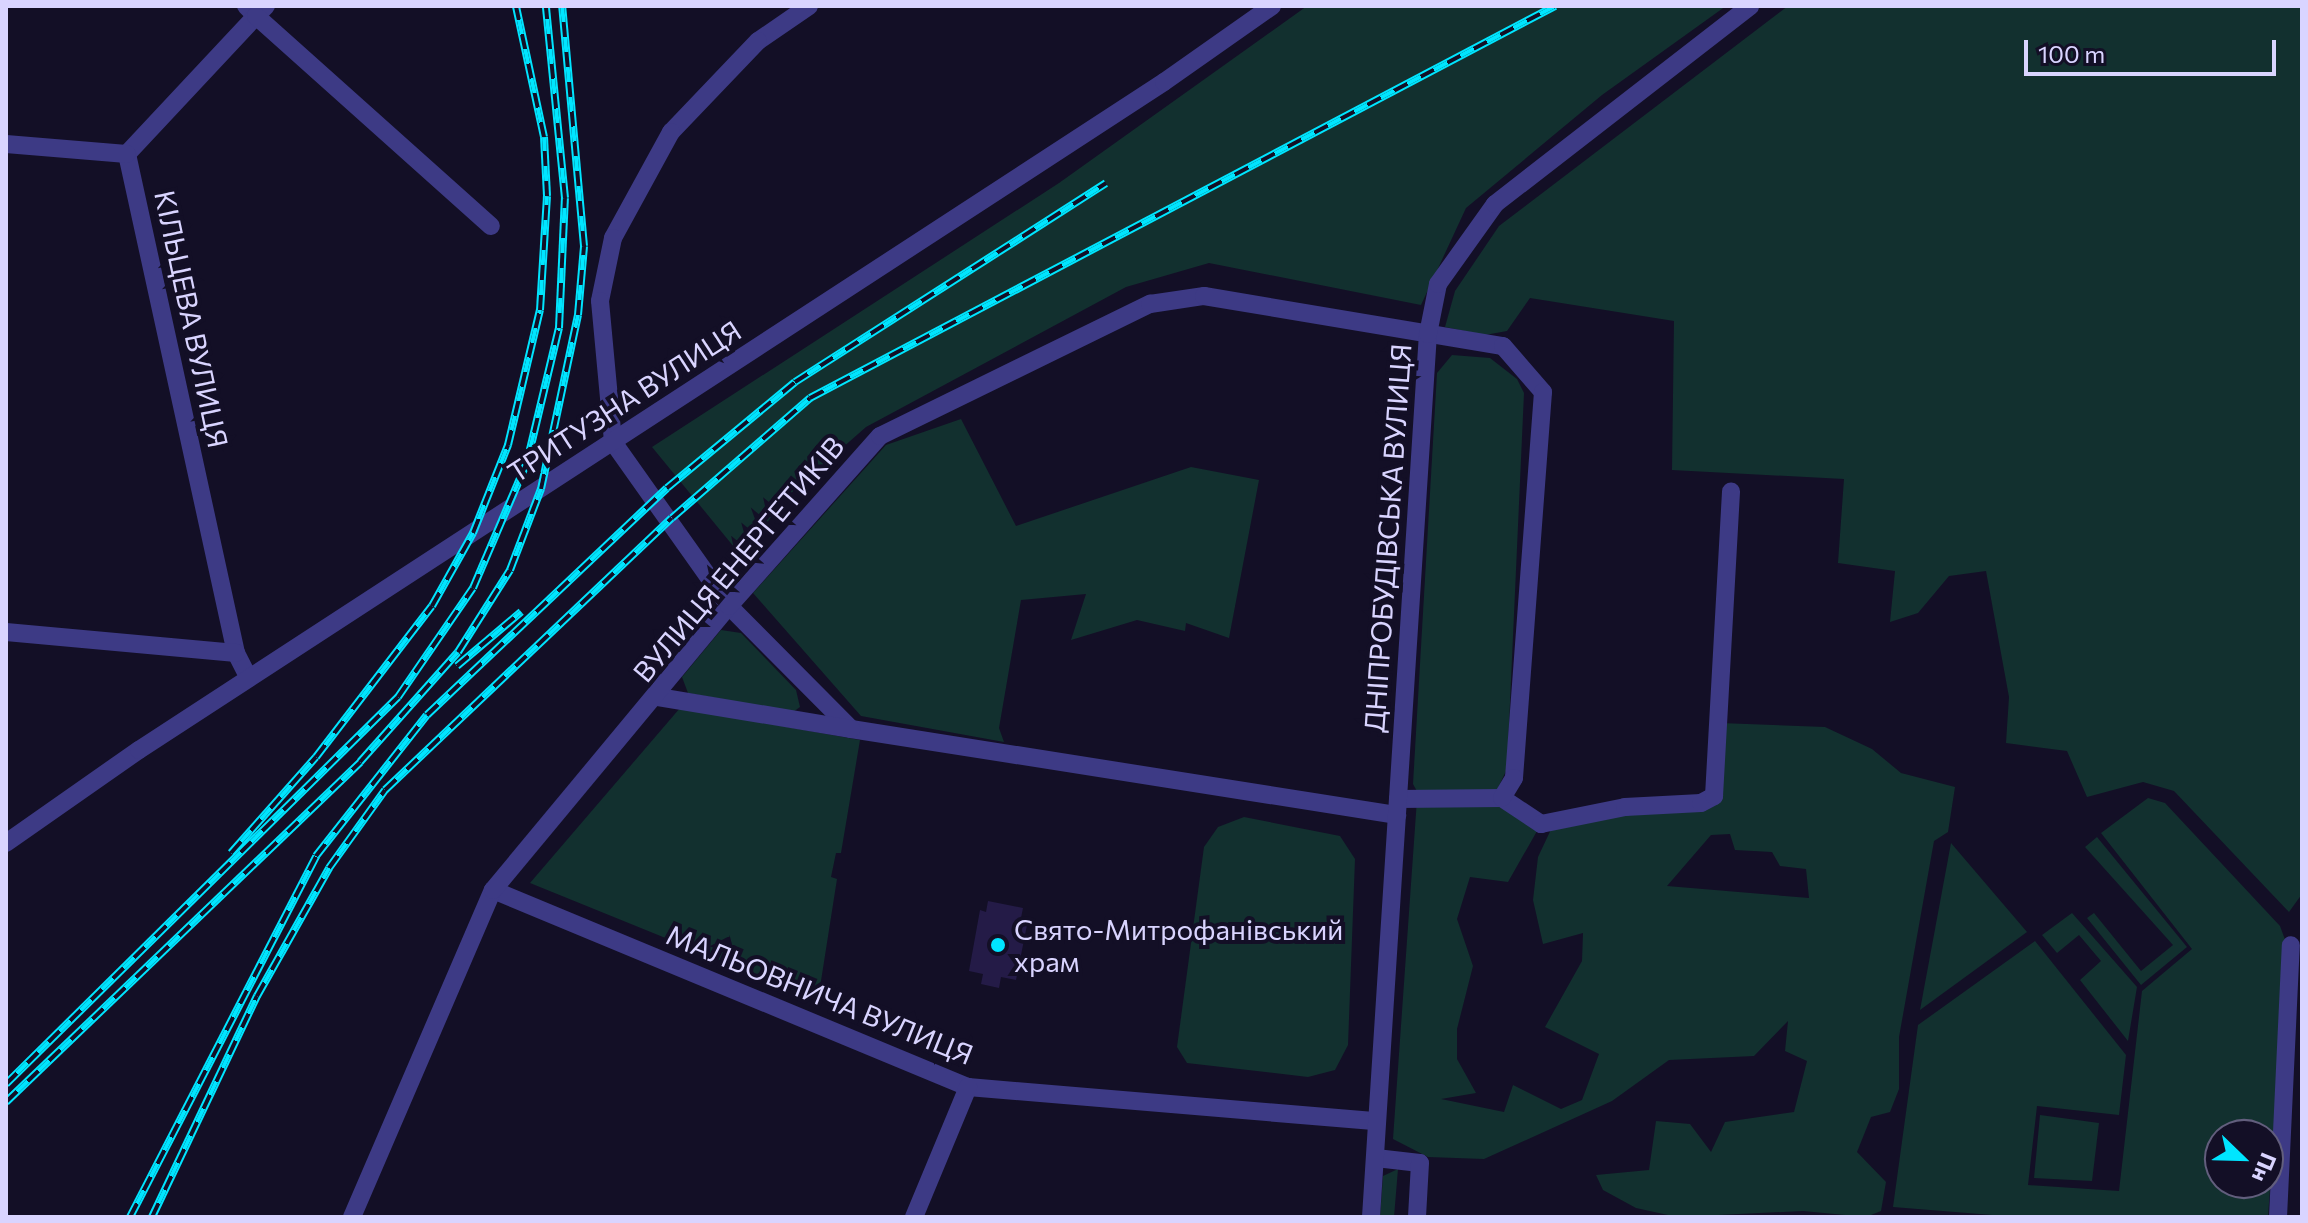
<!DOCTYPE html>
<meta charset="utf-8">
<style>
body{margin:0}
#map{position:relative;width:2308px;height:1223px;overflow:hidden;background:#130f26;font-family:Commissioner,sans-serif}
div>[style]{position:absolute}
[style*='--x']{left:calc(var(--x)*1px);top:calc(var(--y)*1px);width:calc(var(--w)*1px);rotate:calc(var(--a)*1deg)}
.green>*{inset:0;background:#12302f}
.building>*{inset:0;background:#241b47}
.minor>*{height:18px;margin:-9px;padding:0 9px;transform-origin:9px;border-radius:9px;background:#3d3a85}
.rail>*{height:8px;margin-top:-4px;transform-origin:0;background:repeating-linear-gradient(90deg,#130f26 0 15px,#00e5ff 0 30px);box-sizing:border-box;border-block:2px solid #00e5ff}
.dots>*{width:22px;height:22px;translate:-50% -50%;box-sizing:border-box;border:4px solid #130f26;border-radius:50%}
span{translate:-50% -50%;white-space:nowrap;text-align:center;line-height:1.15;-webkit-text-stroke:8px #130f26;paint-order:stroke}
.street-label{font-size:28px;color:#d9d4ff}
.poi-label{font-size:28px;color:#d9d4ff}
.left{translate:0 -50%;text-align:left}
.frame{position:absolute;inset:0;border:8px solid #d9d4ff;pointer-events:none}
.north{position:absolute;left:2204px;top:1119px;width:80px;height:80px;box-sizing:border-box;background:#130f26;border:2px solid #625e7d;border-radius:50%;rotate:113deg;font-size:22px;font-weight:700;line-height:32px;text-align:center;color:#d9d4ff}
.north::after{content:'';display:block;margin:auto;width:28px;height:36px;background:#00e5ff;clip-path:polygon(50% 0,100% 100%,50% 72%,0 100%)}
.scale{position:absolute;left:2024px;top:40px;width:252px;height:36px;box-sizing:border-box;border:4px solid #d9d4ff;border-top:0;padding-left:10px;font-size:24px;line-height:28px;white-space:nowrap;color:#d9d4ff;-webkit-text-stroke:6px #130f26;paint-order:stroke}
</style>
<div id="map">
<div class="green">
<i style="clip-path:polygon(1307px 6px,1726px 6px,1602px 95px,1466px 208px,1421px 305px,1209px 263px,1126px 287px,866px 427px,782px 501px,743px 558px,652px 447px,1059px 183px)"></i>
<i style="clip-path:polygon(1788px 6px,2302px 6px,2302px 894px,2289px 912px,2174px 791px,2143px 782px,2087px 797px,2067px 751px,2006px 743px,2009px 697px,1986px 571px,1949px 576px,1918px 613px,1890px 622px,1895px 571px,1838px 563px,1844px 479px,1672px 470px,1674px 321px,1530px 298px,1507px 331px,1485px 335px,1445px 327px,1455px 291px,1499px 226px)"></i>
<i style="clip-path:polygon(1452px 355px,1490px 358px,1517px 379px,1524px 393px,1507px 769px,1495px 794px,1419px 795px,1413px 784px,1437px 373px)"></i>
<i style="clip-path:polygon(961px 419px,1016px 526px,1191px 467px,1259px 480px,1229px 638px,1186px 623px,1185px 631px,1137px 620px,1071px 640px,1086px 594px,1021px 600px,999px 728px,1004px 742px,861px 716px,753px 593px,886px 445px)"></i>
<i style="clip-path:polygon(721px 630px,741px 633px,796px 690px,800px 707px,793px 712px,688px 693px,682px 677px)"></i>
<i style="clip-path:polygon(680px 708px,860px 740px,841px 853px,836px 853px,831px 877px,837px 879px,818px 1000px,530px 883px)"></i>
<i style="clip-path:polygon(evenodd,1720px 723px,1825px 727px,1872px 749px,1901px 773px,1955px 787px,1948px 832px,1934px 841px,1899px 1037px,1899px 1089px,1890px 1112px,1871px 1117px,1857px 1152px,1886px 1182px,1881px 1211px,1866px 1217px,1803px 1211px,1677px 1217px,1636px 1208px,1603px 1190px,1596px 1175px,1649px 1170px,1656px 1121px,1690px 1124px,1711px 1152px,1725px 1122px,1794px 1112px,1807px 1061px,1785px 1051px,1788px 1021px,1754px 1056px,1669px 1060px,1612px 1101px,1484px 1159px,1428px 1157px,1393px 1139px,1417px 799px,1502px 798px,1541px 824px,1508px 882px,1470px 877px,1457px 919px,1473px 966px,1457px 1029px,1457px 1059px,1476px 1093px,1441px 1099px,1504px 1112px,1513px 1085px,1561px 1109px,1582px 1100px,1599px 1054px,1545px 1027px,1582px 961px,1583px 933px,1543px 944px,1533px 900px,1538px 857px,1555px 821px,1714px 796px,1720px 723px,1730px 834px,1735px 850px,1772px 852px,1780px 866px,1806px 869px,1809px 898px,1667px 886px,1711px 835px,1730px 834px)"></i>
<i style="clip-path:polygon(evenodd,2148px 798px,2165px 803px,2280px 926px,2287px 945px,2268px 1217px,2017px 1217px,1893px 1207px,1918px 1025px,2035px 941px,2126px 1055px,2119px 1115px,2037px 1106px,2028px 1185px,2119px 1191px,2142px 991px,2192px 949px,2101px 833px,2148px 798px,2220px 1135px,2268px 1135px,2268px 1183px,2220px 1183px,2220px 1135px)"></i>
<i style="clip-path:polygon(1244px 817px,1340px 836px,1355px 859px,1348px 1045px,1335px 1070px,1308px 1077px,1187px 1063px,1177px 1047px,1204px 847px,1218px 827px)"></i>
<i style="clip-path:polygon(2097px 837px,2187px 947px,2141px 985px,2087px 918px,2094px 913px,2141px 971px,2173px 945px,2085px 847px)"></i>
<i style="clip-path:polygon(1951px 843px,2027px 932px,1920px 1010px)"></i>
<i style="clip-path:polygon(2072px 913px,2137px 987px,2128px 1041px,2080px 980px,2101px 961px,2079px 935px,2057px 953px,2042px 935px)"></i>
<i style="clip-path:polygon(2040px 1115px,2099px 1123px,2092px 1181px,2034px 1178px)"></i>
<i style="clip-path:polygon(1398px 1169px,1394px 1217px,1380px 1217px,1383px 1176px)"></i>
</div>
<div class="building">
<i style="clip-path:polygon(988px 901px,1023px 908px,1021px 918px,1028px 920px,1016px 980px,1001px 977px,999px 988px,981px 984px,983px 974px,969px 971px,980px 910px,986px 912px)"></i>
</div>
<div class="minor">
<i style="--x:246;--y:6;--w:14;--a:45"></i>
<i style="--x:256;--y:16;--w:189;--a:133.1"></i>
<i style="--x:127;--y:154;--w:511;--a:77.68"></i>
<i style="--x:236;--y:653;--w:28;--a:63"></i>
<i style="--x:266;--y:6;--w:14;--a:135"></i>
<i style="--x:256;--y:16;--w:315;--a:41.8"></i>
<i style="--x:809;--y:6;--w:62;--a:145.5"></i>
<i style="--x:758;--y:41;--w:126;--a:133.7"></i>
<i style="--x:671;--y:132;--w:121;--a:118.7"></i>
<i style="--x:613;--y:238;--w:64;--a:101.7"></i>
<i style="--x:600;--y:301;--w:142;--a:84.7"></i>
<i style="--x:613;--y:442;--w:201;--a:54.7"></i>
<i style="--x:729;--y:606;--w:173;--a:45.2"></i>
<i style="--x:851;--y:729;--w:553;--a:8.95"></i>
<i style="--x:6;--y:144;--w:121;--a:4.7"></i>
<i style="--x:6;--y:632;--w:231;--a:5.2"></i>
<i style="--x:658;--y:697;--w:196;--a:9.4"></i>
<i style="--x:1398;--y:799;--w:104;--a:-0.6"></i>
<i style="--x:1502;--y:798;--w:47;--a:33.7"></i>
<i style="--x:1541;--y:824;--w:86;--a:-11.4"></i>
<i style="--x:1625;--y:807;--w:76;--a:-3"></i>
<i style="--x:1701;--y:803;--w:15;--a:-28"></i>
<i style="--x:1714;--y:796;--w:305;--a:-86.8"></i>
<i style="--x:6;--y:843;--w:162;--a:-35"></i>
<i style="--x:139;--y:750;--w:1223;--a:-33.09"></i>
<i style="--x:1164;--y:82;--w:132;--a:-35.1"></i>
<i style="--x:493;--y:890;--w:514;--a:22.53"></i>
<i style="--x:968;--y:1087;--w:410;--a:4.8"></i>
<i style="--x:1376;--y:1158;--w:44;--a:6.5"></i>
<i style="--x:1420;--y:1163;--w:54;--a:93.2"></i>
<i style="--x:352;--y:1217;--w:356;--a:-66.7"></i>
<i style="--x:493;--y:890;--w:369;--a:-50.3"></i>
<i style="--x:729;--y:606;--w:227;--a:-48.4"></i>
<i style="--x:880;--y:436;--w:301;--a:-26.1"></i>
<i style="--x:1150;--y:304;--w:55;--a:-8.4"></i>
<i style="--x:1204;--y:296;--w:303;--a:9.5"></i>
<i style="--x:1503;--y:346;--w:61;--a:49"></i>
<i style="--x:1543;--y:392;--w:387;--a:94.3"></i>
<i style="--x:1514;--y:778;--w:23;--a:121"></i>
<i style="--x:914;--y:1217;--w:141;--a:-67.4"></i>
<i style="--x:1371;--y:1217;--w:885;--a:-86.31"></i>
<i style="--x:1428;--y:334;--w:51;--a:-78.7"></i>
<i style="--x:1438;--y:284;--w:98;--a:-54.5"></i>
<i style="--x:1495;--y:204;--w:323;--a:-37.8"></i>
<i style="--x:2278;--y:1217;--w:272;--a:-87.3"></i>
</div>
<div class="rail">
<i style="--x:457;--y:666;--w:84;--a:-40.2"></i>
<i style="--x:231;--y:853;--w:128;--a:-48.5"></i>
<i style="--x:316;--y:757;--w:190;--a:-52.5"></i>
<i style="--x:432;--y:606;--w:84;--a:-60.7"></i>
<i style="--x:473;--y:533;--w:95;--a:-68.3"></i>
<i style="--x:508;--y:445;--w:139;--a:-76.7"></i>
<i style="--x:540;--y:310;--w:114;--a:-86.5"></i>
<i style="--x:547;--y:196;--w:59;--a:-92.9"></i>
<i style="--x:544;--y:137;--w:134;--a:-102.1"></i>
<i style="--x:6;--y:1084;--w:551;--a:-44.63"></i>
<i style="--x:398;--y:697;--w:132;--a:-55.5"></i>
<i style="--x:473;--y:588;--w:137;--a:-66.8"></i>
<i style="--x:527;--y:462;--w:138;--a:-76.6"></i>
<i style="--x:559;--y:328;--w:130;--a:-87.4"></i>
<i style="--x:565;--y:198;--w:193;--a:-95.7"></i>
<i style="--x:6;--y:1102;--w:491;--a:-43.8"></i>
<i style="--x:360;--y:762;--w:147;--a:-48.3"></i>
<i style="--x:458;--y:652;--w:97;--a:-57.6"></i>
<i style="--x:510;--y:570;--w:87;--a:-69.1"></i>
<i style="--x:541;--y:489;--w:178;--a:-78"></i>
<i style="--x:578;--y:315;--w:69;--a:-85"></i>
<i style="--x:584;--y:246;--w:241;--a:-95.2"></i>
<i style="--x:130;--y:1217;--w:406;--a:-62.7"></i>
<i style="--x:316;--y:856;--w:179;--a:-51.8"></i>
<i style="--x:427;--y:715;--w:330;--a:-43.4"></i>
<i style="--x:667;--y:488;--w:166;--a:-39.6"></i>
<i style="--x:795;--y:382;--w:369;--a:-32.6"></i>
<i style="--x:152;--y:1217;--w:245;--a:-64.6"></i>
<i style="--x:257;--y:996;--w:147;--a:-60.6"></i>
<i style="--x:329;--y:868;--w:96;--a:-54.3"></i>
<i style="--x:385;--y:790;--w:395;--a:-43.5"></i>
<i style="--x:672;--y:518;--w:183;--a:-41"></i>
<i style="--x:810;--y:398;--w:842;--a:-27.75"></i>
</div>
<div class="dots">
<i style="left:998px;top:945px;background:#00e5ff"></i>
</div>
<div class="street-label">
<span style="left:192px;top:319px;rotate:78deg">КІЛЬЦЕВА ВУЛИЦЯ</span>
<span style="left:624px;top:401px;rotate:-33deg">ТРИТУЗНА ВУЛИЦЯ</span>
<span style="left:1387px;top:538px;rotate:-86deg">ДНІПРОБУДІВСЬКА ВУЛИЦЯ</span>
<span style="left:738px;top:559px;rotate:-50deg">ВУЛИЦЯ ЕНЕРГЕТИКІВ</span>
<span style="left:820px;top:994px;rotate:22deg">МАЛЬОВНИЧА ВУЛИЦЯ</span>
</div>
<div class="poi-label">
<span class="left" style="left:1014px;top:945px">Свято-Митрофанівський<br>храм</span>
</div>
<div class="frame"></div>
<div class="north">Пн</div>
<div class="scale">100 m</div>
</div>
